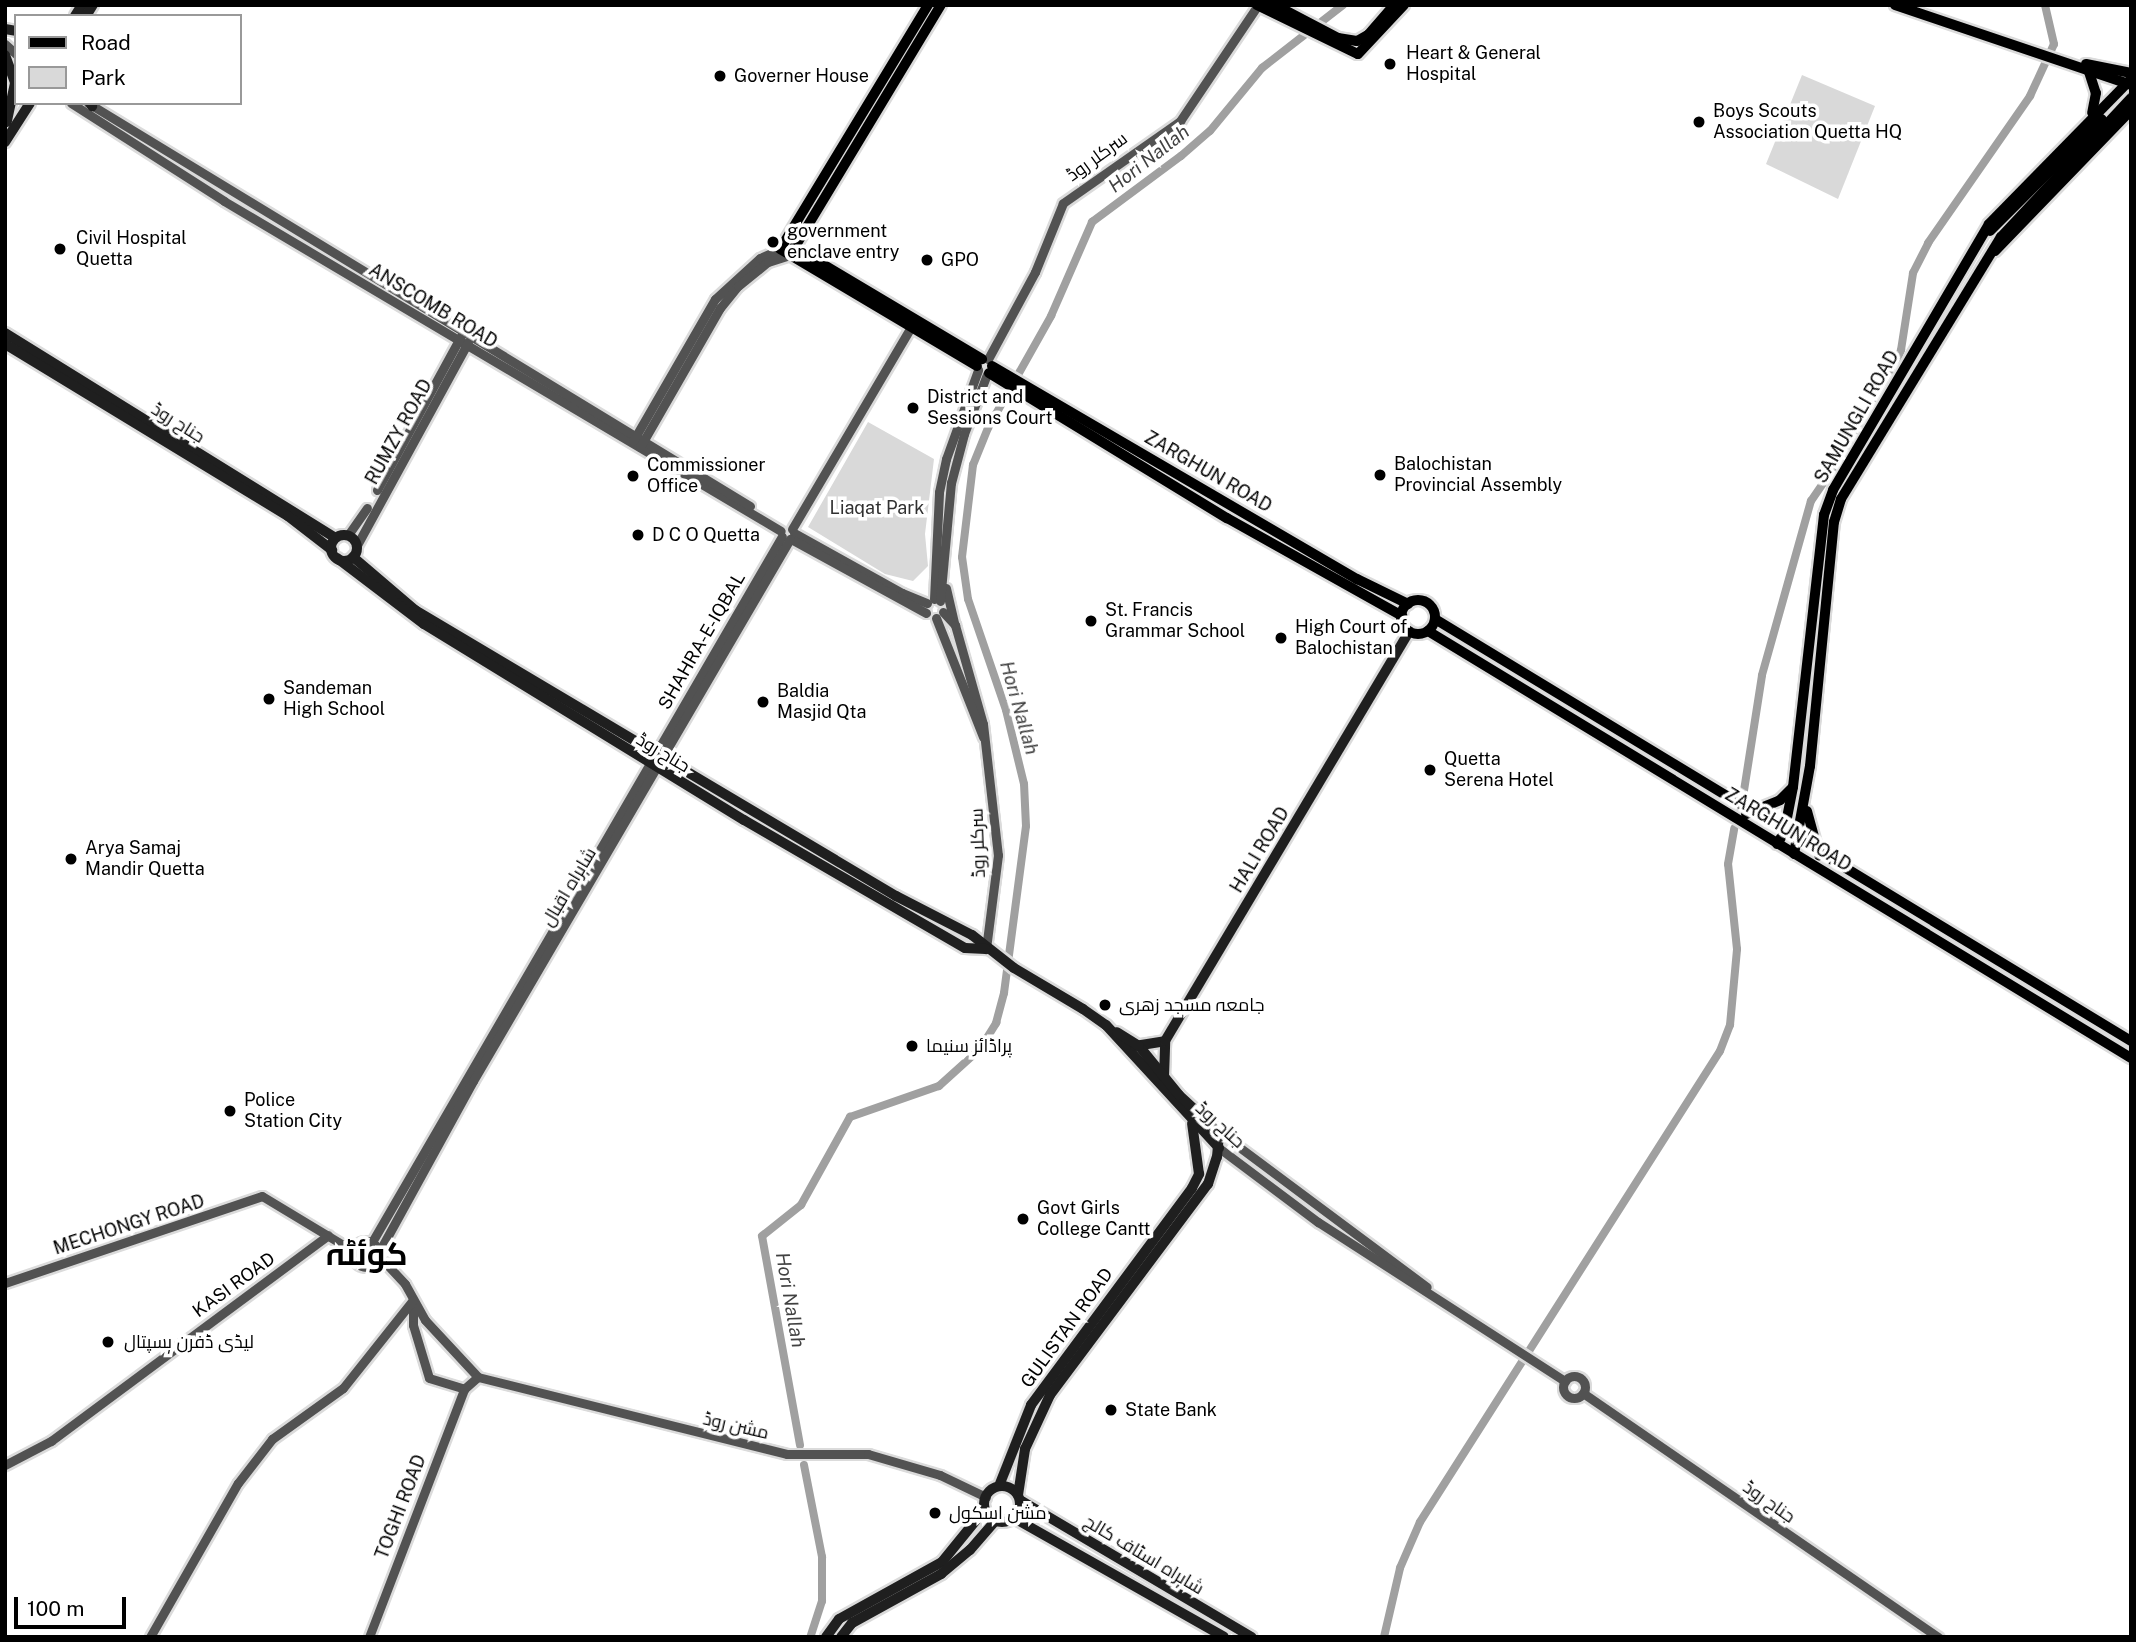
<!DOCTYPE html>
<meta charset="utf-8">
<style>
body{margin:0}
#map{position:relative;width:2136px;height:1642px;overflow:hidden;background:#fff;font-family:"Public Sans",Cairo,sans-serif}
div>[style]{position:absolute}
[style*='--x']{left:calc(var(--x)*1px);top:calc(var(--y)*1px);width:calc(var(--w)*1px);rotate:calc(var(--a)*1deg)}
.green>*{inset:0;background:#d9d9d9}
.canal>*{height:8px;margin:-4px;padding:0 4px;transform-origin:4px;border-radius:4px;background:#a0a0a0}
.roads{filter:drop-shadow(2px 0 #dbdbdb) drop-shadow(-2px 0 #dbdbdb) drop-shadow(0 2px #dbdbdb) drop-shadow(0 -2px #dbdbdb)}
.tertiary>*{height:9px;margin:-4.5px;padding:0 4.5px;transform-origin:4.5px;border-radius:4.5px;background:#525252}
.tertiary>.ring{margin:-4.5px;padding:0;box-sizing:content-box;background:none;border:9px solid #525252;border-radius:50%}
.secondary>*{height:10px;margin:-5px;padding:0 5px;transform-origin:5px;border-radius:5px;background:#1f1f1f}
.secondary>.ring{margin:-5px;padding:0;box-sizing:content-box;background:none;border:10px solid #1f1f1f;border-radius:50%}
.primary>*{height:10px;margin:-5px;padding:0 5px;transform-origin:5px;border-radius:5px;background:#000}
.primary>.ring{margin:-5px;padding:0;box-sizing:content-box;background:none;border:10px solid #000;border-radius:50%}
.dots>*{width:19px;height:19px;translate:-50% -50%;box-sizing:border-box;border:4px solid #fff;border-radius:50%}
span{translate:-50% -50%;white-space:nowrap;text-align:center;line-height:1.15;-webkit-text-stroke:7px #fff;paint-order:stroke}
.poi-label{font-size:18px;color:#000}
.left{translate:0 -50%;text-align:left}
.street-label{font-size:18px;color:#000}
.park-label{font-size:18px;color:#303030}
.water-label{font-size:19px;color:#414141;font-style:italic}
.town-label{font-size:32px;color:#000;font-weight:700}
.frame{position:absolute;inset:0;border:7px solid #000;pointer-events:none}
.legend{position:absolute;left:14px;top:14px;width:228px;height:91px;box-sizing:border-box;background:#fff;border:2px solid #999;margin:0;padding:9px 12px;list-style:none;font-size:21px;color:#000}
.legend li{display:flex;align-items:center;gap:14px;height:35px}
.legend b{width:35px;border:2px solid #999}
.scale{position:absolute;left:14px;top:1597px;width:112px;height:32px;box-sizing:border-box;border:4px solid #000;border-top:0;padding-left:9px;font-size:21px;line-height:24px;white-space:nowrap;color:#000;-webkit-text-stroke:5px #fff;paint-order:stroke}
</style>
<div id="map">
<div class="green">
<i style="clip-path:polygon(1802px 75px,1875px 106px,1838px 199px,1766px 164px)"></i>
<i style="clip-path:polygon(868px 422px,934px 459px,925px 534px,928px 566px,913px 581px,885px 574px,808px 527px)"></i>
</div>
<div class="canal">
<i style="--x:1743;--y:797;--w:123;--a:-81.1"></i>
<i style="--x:1762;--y:675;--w:181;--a:-74.3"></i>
<i style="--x:1811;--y:501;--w:126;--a:-55.7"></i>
<i style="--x:1882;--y:397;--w:51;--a:-68"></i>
<i style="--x:1901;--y:350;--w:78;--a:-81.1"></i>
<i style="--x:1913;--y:273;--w:34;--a:-63"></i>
<i style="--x:1928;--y:243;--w:179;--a:-55.2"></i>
<i style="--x:2030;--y:96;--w:57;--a:-65.2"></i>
<i style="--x:2054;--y:44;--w:40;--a:-103"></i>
<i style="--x:800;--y:1445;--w:212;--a:-100.3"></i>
<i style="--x:762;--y:1236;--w:50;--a:-38.5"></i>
<i style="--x:801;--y:1205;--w:101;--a:-60.9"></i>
<i style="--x:850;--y:1117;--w:94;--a:-19.2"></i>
<i style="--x:939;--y:1086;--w:55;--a:-42.1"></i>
<i style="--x:980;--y:1049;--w:31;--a:-58"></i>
<i style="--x:996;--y:1023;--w:31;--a:-75"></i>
<i style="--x:1004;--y:993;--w:168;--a:-82.5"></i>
<i style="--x:1026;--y:826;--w:42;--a:-92.7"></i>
<i style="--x:1024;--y:784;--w:76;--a:-103.7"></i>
<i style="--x:1006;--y:710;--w:117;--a:-108.9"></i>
<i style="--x:968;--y:599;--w:42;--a:-98.1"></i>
<i style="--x:962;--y:557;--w:93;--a:-83.2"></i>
<i style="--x:973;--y:465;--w:40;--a:-68"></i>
<i style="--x:988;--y:428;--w:129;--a:-60.6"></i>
<i style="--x:1051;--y:316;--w:103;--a:-66.4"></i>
<i style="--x:1092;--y:222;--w:111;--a:-36.6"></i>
<i style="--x:1181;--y:156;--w:38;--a:-41"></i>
<i style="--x:1210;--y:131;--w:82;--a:-50.5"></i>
<i style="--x:1262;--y:68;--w:103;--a:-37.9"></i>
<i style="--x:804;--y:1465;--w:94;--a:78.9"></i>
<i style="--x:822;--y:1557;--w:44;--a:90"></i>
<i style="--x:822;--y:1601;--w:38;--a:108"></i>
<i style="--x:1384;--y:1637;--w:71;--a:-76.9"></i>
<i style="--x:1400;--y:1568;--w:50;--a:-66.5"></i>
<i style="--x:1420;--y:1522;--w:558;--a:-57.51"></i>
<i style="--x:1720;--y:1051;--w:28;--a:-69"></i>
<i style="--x:1730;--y:1025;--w:76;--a:-84.7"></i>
<i style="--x:1737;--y:949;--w:85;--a:-96"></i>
<i style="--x:1728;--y:864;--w:36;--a:-80"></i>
</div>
<div class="roads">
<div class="tertiary">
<i style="--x:5;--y:44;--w:15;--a:42"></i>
<i style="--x:71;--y:103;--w:182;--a:32.6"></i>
<i style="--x:224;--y:201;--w:647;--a:30.65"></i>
<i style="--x:88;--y:103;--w:775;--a:31.33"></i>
<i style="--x:988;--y:359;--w:99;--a:-61.6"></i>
<i style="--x:1035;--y:272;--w:74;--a:-67.9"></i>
<i style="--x:1063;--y:203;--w:143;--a:-35"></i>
<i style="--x:1180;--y:121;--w:140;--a:-56.1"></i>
<i style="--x:633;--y:441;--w:164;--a:-60"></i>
<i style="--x:715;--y:299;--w:61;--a:-42.3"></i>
<i style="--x:760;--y:258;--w:22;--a:-24"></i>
<i style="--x:640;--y:447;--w:160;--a:-60.1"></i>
<i style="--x:720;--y:308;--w:28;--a:-51"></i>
<i style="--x:738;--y:286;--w:38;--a:-39"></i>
<i style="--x:768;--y:262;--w:23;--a:-18"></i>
<i style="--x:377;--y:490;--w:175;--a:-61.4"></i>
<i style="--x:792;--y:529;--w:234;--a:-59.5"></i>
<i style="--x:794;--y:533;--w:124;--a:29.1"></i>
<i style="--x:902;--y:593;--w:27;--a:22"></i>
<i style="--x:348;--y:535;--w:33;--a:-55"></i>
<i style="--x:791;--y:539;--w:154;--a:28.7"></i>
<i style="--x:357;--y:545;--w:231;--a:-61.3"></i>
<i style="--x:946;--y:588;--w:35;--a:77"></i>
<i style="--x:934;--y:599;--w:107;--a:-87.3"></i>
<i style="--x:939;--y:492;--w:34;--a:-78"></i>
<i style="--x:946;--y:459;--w:95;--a:-70.2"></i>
<i style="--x:940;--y:601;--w:119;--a:-84.7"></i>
<i style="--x:951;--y:483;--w:51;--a:-75.1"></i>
<i style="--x:964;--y:434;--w:64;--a:-69"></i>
<i style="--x:943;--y:612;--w:18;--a:47"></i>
<i style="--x:955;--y:625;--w:103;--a:74.2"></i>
<i style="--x:983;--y:724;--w:132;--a:83.5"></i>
<i style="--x:998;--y:855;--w:95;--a:97.3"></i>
<i style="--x:936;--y:618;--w:128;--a:68.4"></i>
<i style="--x:1219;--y:1132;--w:259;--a:36.7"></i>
<i style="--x:1219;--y:1148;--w:124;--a:36.8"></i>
<i style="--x:1318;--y:1222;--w:294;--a:32.8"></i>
<i class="ring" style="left:353px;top:1241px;width:17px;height:17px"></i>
<i style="--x:372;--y:1242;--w:816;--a:-59.85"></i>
<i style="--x:379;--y:1252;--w:195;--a:-61.2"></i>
<i style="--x:473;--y:1081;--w:628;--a:-59.68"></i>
<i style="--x:379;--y:1256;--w:38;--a:47"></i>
<i style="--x:405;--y:1284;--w:41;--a:60.9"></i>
<i style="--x:425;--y:1320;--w:78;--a:47.1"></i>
<i style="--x:5;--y:1283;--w:271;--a:-18.7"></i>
<i style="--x:262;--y:1196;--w:106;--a:31.1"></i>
<i style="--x:413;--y:1302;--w:23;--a:90"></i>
<i style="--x:413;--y:1325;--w:55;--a:73.2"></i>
<i style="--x:429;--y:1378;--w:37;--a:17"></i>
<i class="ring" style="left:1563px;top:1376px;width:13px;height:13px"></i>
<i style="--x:478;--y:1377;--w:318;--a:14"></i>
<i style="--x:787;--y:1454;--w:81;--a:0"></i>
<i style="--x:868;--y:1454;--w:75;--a:16.3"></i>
<i style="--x:940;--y:1475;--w:51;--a:25.6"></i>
<i style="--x:1583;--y:1393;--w:431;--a:34.5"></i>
<i style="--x:5;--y:1465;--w:52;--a:-27.6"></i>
<i style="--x:51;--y:1441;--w:345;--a:-36.6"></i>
<i style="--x:150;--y:1637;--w:177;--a:-60.3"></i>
<i style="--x:238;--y:1483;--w:56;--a:-52.3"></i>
<i style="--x:272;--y:1439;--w:87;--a:-35.7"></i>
<i style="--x:343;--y:1388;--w:112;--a:-51.5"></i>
<i style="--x:369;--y:1637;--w:266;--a:-69"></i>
<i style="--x:464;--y:1389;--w:18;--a:-41"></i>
</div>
<div class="secondary">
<i style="--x:75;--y:16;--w:13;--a:-58"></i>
<i style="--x:86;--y:16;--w:13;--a:-58"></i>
<i style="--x:5;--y:29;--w:11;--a:10"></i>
<i style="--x:5;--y:55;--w:30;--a:70"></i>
<i style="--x:15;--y:83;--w:40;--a:102"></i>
<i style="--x:90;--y:103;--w:4;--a:56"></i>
<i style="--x:5;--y:142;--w:46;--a:-57.3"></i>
<i style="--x:5;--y:333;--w:388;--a:31.8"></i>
<i style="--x:5;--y:344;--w:331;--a:31.3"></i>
<i style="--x:288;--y:516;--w:56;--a:37.7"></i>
<i class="ring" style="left:331px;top:535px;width:16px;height:16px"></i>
<i style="--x:353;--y:557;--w:82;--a:40.5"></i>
<i style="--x:415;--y:610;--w:560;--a:30.74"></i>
<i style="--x:896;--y:896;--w:85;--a:27.2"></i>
<i style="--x:972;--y:935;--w:53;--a:38.2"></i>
<i style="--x:1014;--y:968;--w:80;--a:30.7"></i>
<i style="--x:1083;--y:1009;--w:28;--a:35"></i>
<i style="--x:1106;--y:1025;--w:167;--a:47.4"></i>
<i style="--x:337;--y:558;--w:109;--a:37.2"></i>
<i style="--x:424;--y:624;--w:375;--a:31.5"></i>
<i style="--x:744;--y:820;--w:255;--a:30.1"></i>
<i style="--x:965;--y:948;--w:21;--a:3"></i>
<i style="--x:1135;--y:1046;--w:30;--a:-9"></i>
<i style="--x:1164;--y:1077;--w:36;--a:-88"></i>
<i style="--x:1165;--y:1041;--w:477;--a:-59.2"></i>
<i class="ring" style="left:984px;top:1486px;width:26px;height:26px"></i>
<i style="--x:999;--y:1486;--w:87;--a:-68.4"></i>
<i style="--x:1031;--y:1405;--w:270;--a:-53.4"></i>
<i style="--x:1192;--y:1188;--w:16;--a:-63"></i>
<i style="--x:1199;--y:1174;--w:51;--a:-97.8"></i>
<i style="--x:1018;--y:1495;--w:47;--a:-81.3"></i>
<i style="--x:1025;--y:1449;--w:60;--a:-65.2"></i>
<i style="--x:1050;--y:1395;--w:264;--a:-53.2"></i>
<i style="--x:1208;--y:1184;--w:28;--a:-72"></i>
<i style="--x:1217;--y:1157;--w:25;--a:-85"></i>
<i style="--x:1219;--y:1132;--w:54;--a:-137.2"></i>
<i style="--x:1179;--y:1095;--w:63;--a:-129.2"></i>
<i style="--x:1139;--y:1046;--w:26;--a:-148"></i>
<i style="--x:1020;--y:1500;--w:269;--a:30.6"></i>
<i style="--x:1014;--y:1518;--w:241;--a:29.5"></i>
<i style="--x:826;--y:1637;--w:22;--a:-54"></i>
<i style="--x:839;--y:1619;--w:118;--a:-29"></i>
<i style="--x:942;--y:1562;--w:68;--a:-50.9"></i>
<i style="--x:841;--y:1637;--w:18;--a:-52"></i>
<i style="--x:852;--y:1623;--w:102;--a:-28.8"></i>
<i style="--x:941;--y:1574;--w:38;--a:-40"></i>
<i style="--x:970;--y:1550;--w:38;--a:-49"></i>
</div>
<div class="primary">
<i style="--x:928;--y:5;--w:285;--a:121.2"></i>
<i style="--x:780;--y:249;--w:229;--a:30.7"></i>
<i style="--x:1257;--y:5;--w:112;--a:25.9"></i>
<i style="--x:1358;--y:54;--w:67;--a:-46.8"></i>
<i style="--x:1275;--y:5;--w:71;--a:27.6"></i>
<i style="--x:1338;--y:38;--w:19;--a:9"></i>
<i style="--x:1357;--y:41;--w:13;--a:-29"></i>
<i style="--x:1368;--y:35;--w:40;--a:-49"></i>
<i style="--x:1895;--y:5;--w:249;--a:18.7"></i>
<i style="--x:2086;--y:64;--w:46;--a:11.3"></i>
<i style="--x:2089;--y:72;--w:22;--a:72"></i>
<i style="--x:2096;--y:93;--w:20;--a:101"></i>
<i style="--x:1990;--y:231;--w:158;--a:-45"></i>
<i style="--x:794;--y:247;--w:219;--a:30.8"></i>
<i style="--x:1995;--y:251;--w:196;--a:-46"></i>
<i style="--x:790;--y:255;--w:292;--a:-58.9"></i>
<i style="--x:992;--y:366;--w:423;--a:30.3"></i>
<i style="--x:1357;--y:579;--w:57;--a:26.1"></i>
<i style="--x:989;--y:373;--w:279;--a:31.4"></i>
<i style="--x:1227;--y:518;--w:201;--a:29.2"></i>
<i class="ring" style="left:1401px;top:600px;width:24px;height:24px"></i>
<i style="--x:1435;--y:619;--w:814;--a:31.23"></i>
<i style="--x:1428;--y:631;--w:823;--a:31.27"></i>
<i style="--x:1807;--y:811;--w:46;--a:74.7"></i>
<i style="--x:1746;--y:814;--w:37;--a:-22"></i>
<i style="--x:1780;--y:800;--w:17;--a:-45"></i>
<i style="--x:1777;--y:844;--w:13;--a:-58"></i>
<i style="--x:1784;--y:833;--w:47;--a:-78.9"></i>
<i style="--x:1793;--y:787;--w:274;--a:-83.5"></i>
<i style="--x:1824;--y:515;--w:27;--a:-70"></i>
<i style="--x:1833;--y:490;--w:308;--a:-59.6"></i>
<i style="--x:1989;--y:224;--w:203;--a:-45.6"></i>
<i style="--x:1794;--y:854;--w:89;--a:-79.7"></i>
<i style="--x:1810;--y:766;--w:245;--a:-84.4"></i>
<i style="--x:1834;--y:522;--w:24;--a:-73"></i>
<i style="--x:1841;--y:499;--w:307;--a:-58.6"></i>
<i style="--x:2001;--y:237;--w:190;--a:-46.9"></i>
</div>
</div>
<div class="dots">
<i style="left:1390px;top:64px;background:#000"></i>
<i style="left:720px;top:76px;background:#000"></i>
<i style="left:1699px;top:122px;background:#000"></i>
<i style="left:773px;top:242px;background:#000"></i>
<i style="left:60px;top:249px;background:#000"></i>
<i style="left:927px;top:260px;background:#000"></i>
<i style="left:913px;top:408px;background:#000"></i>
<i style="left:1380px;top:475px;background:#000"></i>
<i style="left:633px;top:476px;background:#000"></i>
<i style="left:638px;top:535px;background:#000"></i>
<i style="left:1091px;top:621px;background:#000"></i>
<i style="left:1281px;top:638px;background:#000"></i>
<i style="left:269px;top:699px;background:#000"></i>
<i style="left:763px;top:702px;background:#000"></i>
<i style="left:1430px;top:770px;background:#000"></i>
<i style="left:71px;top:859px;background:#000"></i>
<i style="left:1105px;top:1005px;background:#000"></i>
<i style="left:912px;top:1046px;background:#000"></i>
<i style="left:230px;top:1111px;background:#000"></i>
<i style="left:1023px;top:1219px;background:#000"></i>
<i style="left:108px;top:1342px;background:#000"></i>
<i style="left:1111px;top:1410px;background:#000"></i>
<i style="left:935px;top:1513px;background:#000"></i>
</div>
<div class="poi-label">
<span class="left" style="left:1406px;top:64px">Heart &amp; General<br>Hospital</span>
<span class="left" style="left:734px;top:76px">Governer House</span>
<span class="left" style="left:1713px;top:122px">Boys Scouts<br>Association Quetta HQ</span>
<span class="left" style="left:787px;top:242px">government<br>enclave entry</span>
<span class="left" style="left:76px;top:249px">Civil Hospital<br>Quetta</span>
<span class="left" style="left:941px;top:260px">GPO</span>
<span class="left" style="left:927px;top:408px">District and<br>Sessions Court</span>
<span class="left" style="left:1394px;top:475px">Balochistan<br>Provincial Assembly</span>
<span class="left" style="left:647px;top:476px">Commissioner<br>Office</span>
<span class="left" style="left:652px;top:535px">D C O Quetta</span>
<span class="left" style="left:1105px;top:621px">St. Francis<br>Grammar School</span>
<span class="left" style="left:1295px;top:638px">High Court of<br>Balochistan</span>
<span class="left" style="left:283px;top:699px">Sandeman<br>High School</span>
<span class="left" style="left:777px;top:702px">Baldia<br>Masjid Qta</span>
<span class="left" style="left:1444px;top:770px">Quetta<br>Serena Hotel</span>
<span class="left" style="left:85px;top:859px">Arya Samaj<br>Mandir Quetta</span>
<span class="left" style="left:1119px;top:1005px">جامعہ مسجد زھری</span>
<span class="left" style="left:926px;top:1046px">پراڈائز سنیما</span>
<span class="left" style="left:244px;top:1111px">Police<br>Station City</span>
<span class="left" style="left:1037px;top:1219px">Govt Girls<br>College Cantt</span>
<span class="left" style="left:124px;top:1342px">لیڈی ڈفرن ہسپتال</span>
<span class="left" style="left:1125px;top:1410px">State Bank</span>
<span class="left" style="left:949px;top:1513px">مشن اسکول</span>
</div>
<div class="street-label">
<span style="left:1097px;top:157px;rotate:-36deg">سرکلر روڈ</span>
<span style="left:433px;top:306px;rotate:31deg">ANSCOMB ROAD</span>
<span style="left:1857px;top:417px;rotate:-60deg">SAMUNGLI ROAD</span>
<span style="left:178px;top:423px;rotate:32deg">جناح روڈ</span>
<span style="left:399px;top:432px;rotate:-61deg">RUMZY ROAD</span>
<span style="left:1208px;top:472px;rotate:30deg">ZARGHUN ROAD</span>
<span style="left:702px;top:641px;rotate:-60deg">SHAHRA-E-IQBAL</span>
<span style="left:663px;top:753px;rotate:31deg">جناح روڈ</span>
<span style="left:1788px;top:830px;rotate:31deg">ZARGHUN ROAD</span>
<span style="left:978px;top:843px;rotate:-92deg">سرکلر روڈ</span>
<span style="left:1260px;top:850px;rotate:-59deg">HALI ROAD</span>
<span style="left:569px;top:887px;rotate:-59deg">شاہراہ اقبال</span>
<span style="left:1220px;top:1125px;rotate:42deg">جناح روڈ</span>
<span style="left:129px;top:1225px;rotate:-18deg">MECHONGY ROAD</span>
<span style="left:234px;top:1285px;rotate:-36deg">KASI ROAD</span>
<span style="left:1067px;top:1328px;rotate:-54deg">GULISTAN ROAD</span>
<span style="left:736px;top:1426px;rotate:13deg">مشن روڈ</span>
<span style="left:1769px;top:1502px;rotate:35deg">جناح روڈ</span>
<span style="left:401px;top:1507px;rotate:-69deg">TOGHI ROAD</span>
<span style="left:1144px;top:1555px;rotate:31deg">شاہراہ اسٹاف کالج</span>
</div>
<div class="park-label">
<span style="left:877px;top:508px">Liaqat Park</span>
</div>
<div class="water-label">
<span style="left:1149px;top:159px;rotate:-38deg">Hori Nallah</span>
<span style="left:1019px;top:708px;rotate:74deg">Hori Nallah</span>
<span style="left:790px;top:1300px;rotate:80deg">Hori Nallah</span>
</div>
<div class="town-label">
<span style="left:367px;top:1254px">کوئٹہ</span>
</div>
<div class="frame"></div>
<ul class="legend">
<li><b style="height:9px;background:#000"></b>Road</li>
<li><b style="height:19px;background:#d9d9d9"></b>Park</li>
</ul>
<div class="scale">100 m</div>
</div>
